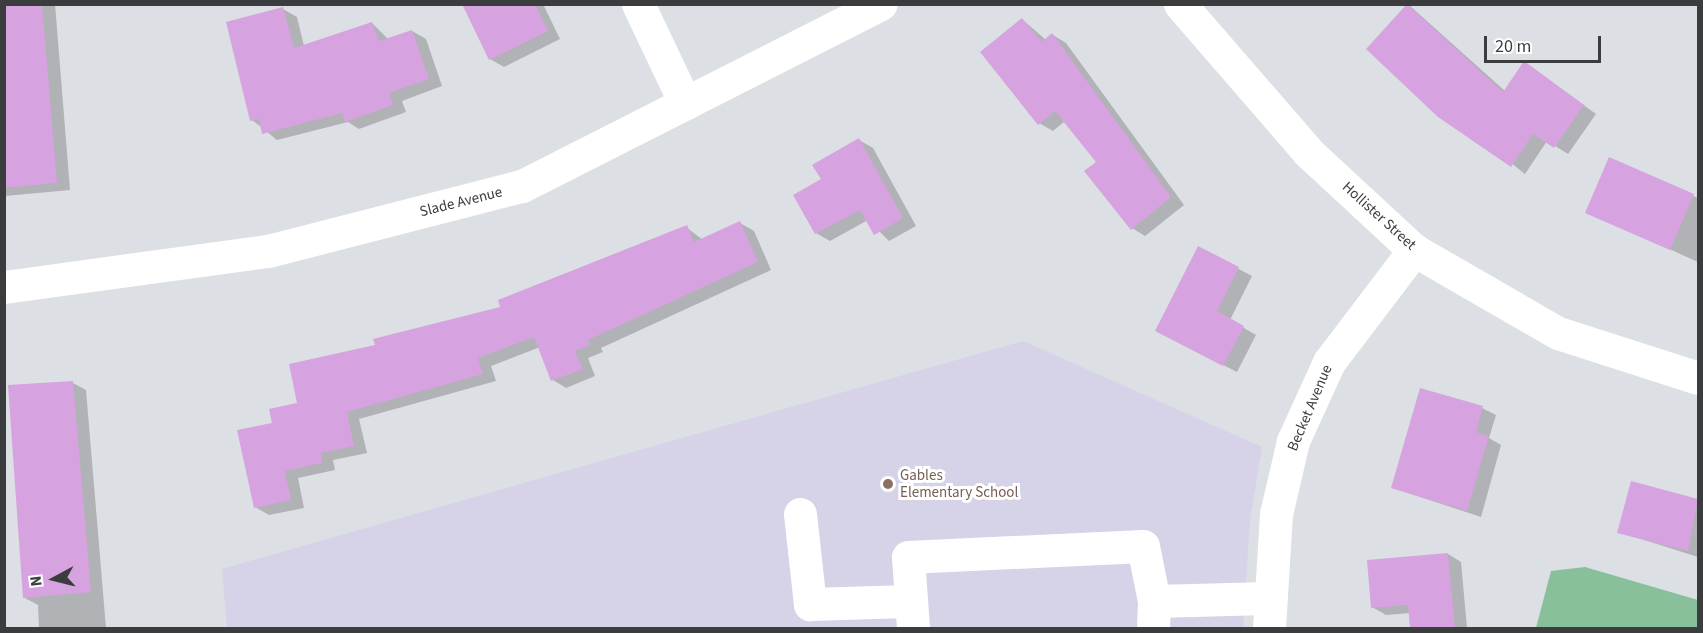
<!DOCTYPE html>
<style>
body{margin:0}
#map{position:relative;width:1703px;height:633px;overflow:hidden;background:#dcdfe3;font-family:"Source Sans 3",sans-serif}
div>[style]{position:absolute}
[style*='--x']{left:calc(var(--x)*1px);top:calc(var(--y)*1px);width:calc(var(--w)*1px);rotate:calc(var(--a)*1deg)}
.education>*{inset:0;background:#d6d2e8}
.green>*{inset:0;background:#87c09a}
.shadow>*{inset:0;background:#0003}
.building>*{inset:0;background:#d7a2e0}
.minor>*{height:33px;margin:-16.5px;padding:0 16.5px;transform-origin:16.5px;border-radius:16.5px;background:#fff}
.dots>*{width:16px;height:16px;translate:-50% -50%;box-sizing:border-box;border:3px solid #fff;border-radius:50%}
span{translate:-50% -50%;white-space:nowrap;text-align:center;line-height:1.15;-webkit-text-stroke:6px #fff;paint-order:stroke}
.street-label{font-size:15px;color:#3a3c3d}
.education-label{font-size:15px;color:#785e54}
.left{translate:0 -50%;text-align:left}
.frame{position:absolute;inset:0;border:6px solid #3a3c3d;pointer-events:none}
.north{position:absolute;left:24px;top:549px;width:60px;height:60px;-webkit-text-stroke:4px #fff;paint-order:stroke;rotate:263deg;font-size:16px;font-weight:700;line-height:24px;text-align:center;color:#3a3c3d}
.north::after{content:'';display:block;margin:auto;width:21px;height:27px;background:#3a3c3d;clip-path:polygon(50% 0,100% 100%,50% 72%,0 100%)}
.scale{position:absolute;left:1484px;top:36px;width:117px;height:27px;box-sizing:border-box;border:3px solid #3a3c3d;border-top:0;padding-left:8px;font-size:18px;line-height:21px;white-space:nowrap;color:#3a3c3d;-webkit-text-stroke:4px #fff;paint-order:stroke}
</style>
<div id="map">
<div class="education">
<i style="clip-path:polygon(1023px 341px,1262px 447px,1250px 520px,1243px 628px,227px 628px,222px 569px)"></i>
</div>
<div class="green">
<i style="clip-path:polygon(1585px 567px,1698px 600px,1698px 628px,1536px 628px,1551px 571px)"></i>
</div>
<div class="shadow">
<i style="clip-path:polygon(4px 4px,55px 4px,70px 190px,5px 196px)"></i>
<i style="clip-path:polygon(464px 4px,543px 4px,560px 39px,504px 67px,490px 59px)"></i>
<i style="clip-path:polygon(1409px 5px,1505px 91px,1525px 63px,1596px 114px,1568px 154px,1547px 141px,1525px 174px,1368px 49px)"></i>
<i style="clip-path:polygon(283px 9px,297px 17px,304px 46px,372px 23px,389px 40px,412px 31px,426px 39px,442px 86px,402px 101px,406px 112px,359px 129px,348px 122px,277px 140px,252px 120px)"></i>
<i style="clip-path:polygon(1023px 20px,1046px 40px,1053px 35px,1066px 43px,1184px 205px,1145px 236px,1132px 228px,1098px 162px,1065px 121px,1053px 131px,1039px 123px)"></i>
<i style="clip-path:polygon(859px 140px,873px 148px,916px 226px,889px 241px,868px 220px,830px 241px,816px 233px,823px 180px)"></i>
<i style="clip-path:polygon(1609px 159px,1698px 198px,1698px 262px,1587px 212px)"></i>
<i style="clip-path:polygon(740px 223px,754px 231px,771px 270px,601px 348px,603px 352px,588px 358px,595px 376px,566px 388px,553px 380px,540px 347px,491px 366px,496px 381px,359px 419px,367px 453px,333px 460px,335px 470px,298px 478px,304px 508px,269px 515px,255px 507px,274px 424px,377px 347px,502px 308px,686px 227px,703px 240px)"></i>
<i style="clip-path:polygon(1199px 248px,1252px 276px,1230px 320px,1256px 335px,1237px 372px,1170px 338px)"></i>
<i style="clip-path:polygon(73px 383px,86px 390px,106px 628px,39px 628px,38px 605px,25px 598px)"></i>
<i style="clip-path:polygon(1482px 408px,1496px 415px,1489px 438px,1501px 445px,1481px 517px,1393px 488px)"></i>
<i style="clip-path:polygon(1632px 483px,1698px 500px,1698px 557px,1619px 532px)"></i>
<i style="clip-path:polygon(1448px 554px,1461px 562px,1467px 628px,1412px 628px,1410px 613px,1386px 615px,1372px 607px)"></i>
</div>
<div class="building">
<i style="clip-path:polygon(4px 4px,42px 4px,57px 183px,4px 188px)"></i>
<i style="clip-path:polygon(462px 4px,535px 4px,548px 31px,489px 60px)"></i>
<i style="clip-path:polygon(1407px 4px,1503px 92px,1524px 61px,1584px 105px,1554px 148px,1533px 134px,1511px 167px,1438px 117px,1366px 49px)"></i>
<i style="clip-path:polygon(283px 7px,294px 48px,372px 22px,379px 41px,412px 30px,429px 79px,389px 93px,393px 105px,345px 122px,342px 113px,262px 134px,259px 119px,250px 121px,226px 22px)"></i>
<i style="clip-path:polygon(1022px 18px,1042px 42px,1052px 33px,1171px 197px,1131px 230px,1084px 171px,1096px 162px,1055px 111px,1038px 125px,980px 52px)"></i>
<i style="clip-path:polygon(859px 138px,903px 218px,874px 235px,860px 210px,815px 234px,793px 195px,821px 179px,812px 165px)"></i>
<i style="clip-path:polygon(1609px 157px,1694px 194px,1670px 250px,1585px 213px)"></i>
<i style="clip-path:polygon(740px 221px,758px 262px,588px 340px,590px 345px,575px 351px,583px 369px,551px 381px,534px 337px,478px 358px,483px 374px,347px 412px,354px 446px,321px 453px,322px 463px,285px 471px,291px 500px,254px 508px,237px 430px,272px 423px,269px 409px,297px 403px,289px 364px,375px 345px,373px 339px,500px 307px,498px 300px,687px 225px,694px 242px)"></i>
<i style="clip-path:polygon(1198px 246px,1239px 267px,1217px 311px,1244px 326px,1223px 366px,1155px 331px)"></i>
<i style="clip-path:polygon(73px 381px,91px 592px,23px 598px,8px 385px)"></i>
<i style="clip-path:polygon(1420px 388px,1483px 406px,1476px 432px,1489px 436px,1467px 511px,1391px 488px)"></i>
<i style="clip-path:polygon(1631px 481px,1698px 499px,1688px 551px,1617px 533px)"></i>
<i style="clip-path:polygon(1448px 553px,1455px 628px,1410px 628px,1408px 605px,1371px 608px,1367px 560px)"></i>
</div>
<div class="minor">
<i style="--x:638;--y:4;--w:110;--a:64.6"></i>
<i style="--x:1180;--y:4;--w:196;--a:49.1"></i>
<i style="--x:1308;--y:152;--w:144;--a:42.8"></i>
<i style="--x:1414;--y:250;--w:166;--a:30"></i>
<i style="--x:1558;--y:333;--w:147;--a:17.8"></i>
<i style="--x:4;--y:287;--w:266;--a:-7.8"></i>
<i style="--x:268;--y:251;--w:262;--a:-14.4"></i>
<i style="--x:522;--y:186;--w:402;--a:-26.9"></i>
<i style="--x:800;--y:514;--w:91;--a:83.7"></i>
<i style="--x:810;--y:604;--w:98;--a:-1.8"></i>
<i style="--x:1154;--y:601;--w:114;--a:-1.5"></i>
<i style="--x:913;--y:628;--w:71;--a:-94"></i>
<i style="--x:908;--y:557;--w:235;--a:-2.7"></i>
<i style="--x:1143;--y:546;--w:56;--a:78.7"></i>
<i style="--x:1154;--y:601;--w:27;--a:92"></i>
<i style="--x:1269;--y:628;--w:114;--a:-86.5"></i>
<i style="--x:1276;--y:514;--w:75;--a:-76.9"></i>
<i style="--x:1293;--y:441;--w:87;--a:-65.5"></i>
<i style="--x:1329;--y:362;--w:141;--a:-52.8"></i>
</div>
<div class="dots">
<i style="left:888px;top:484px;background:#8d6e63"></i>
</div>
<div class="street-label">
<span style="left:461px;top:202px;rotate:-14deg">Slade Avenue</span>
<span style="left:1379px;top:216px;rotate:42deg">Hollister Street</span>
<span style="left:1310px;top:408px;rotate:-67deg">Becket Avenue</span>
</div>
<div class="education-label">
<span class="left" style="left:900px;top:484px">Gables<br>Elementary School</span>
</div>
<div class="frame"></div>
<div class="north">N</div>
<div class="scale">20 m</div>
</div>
